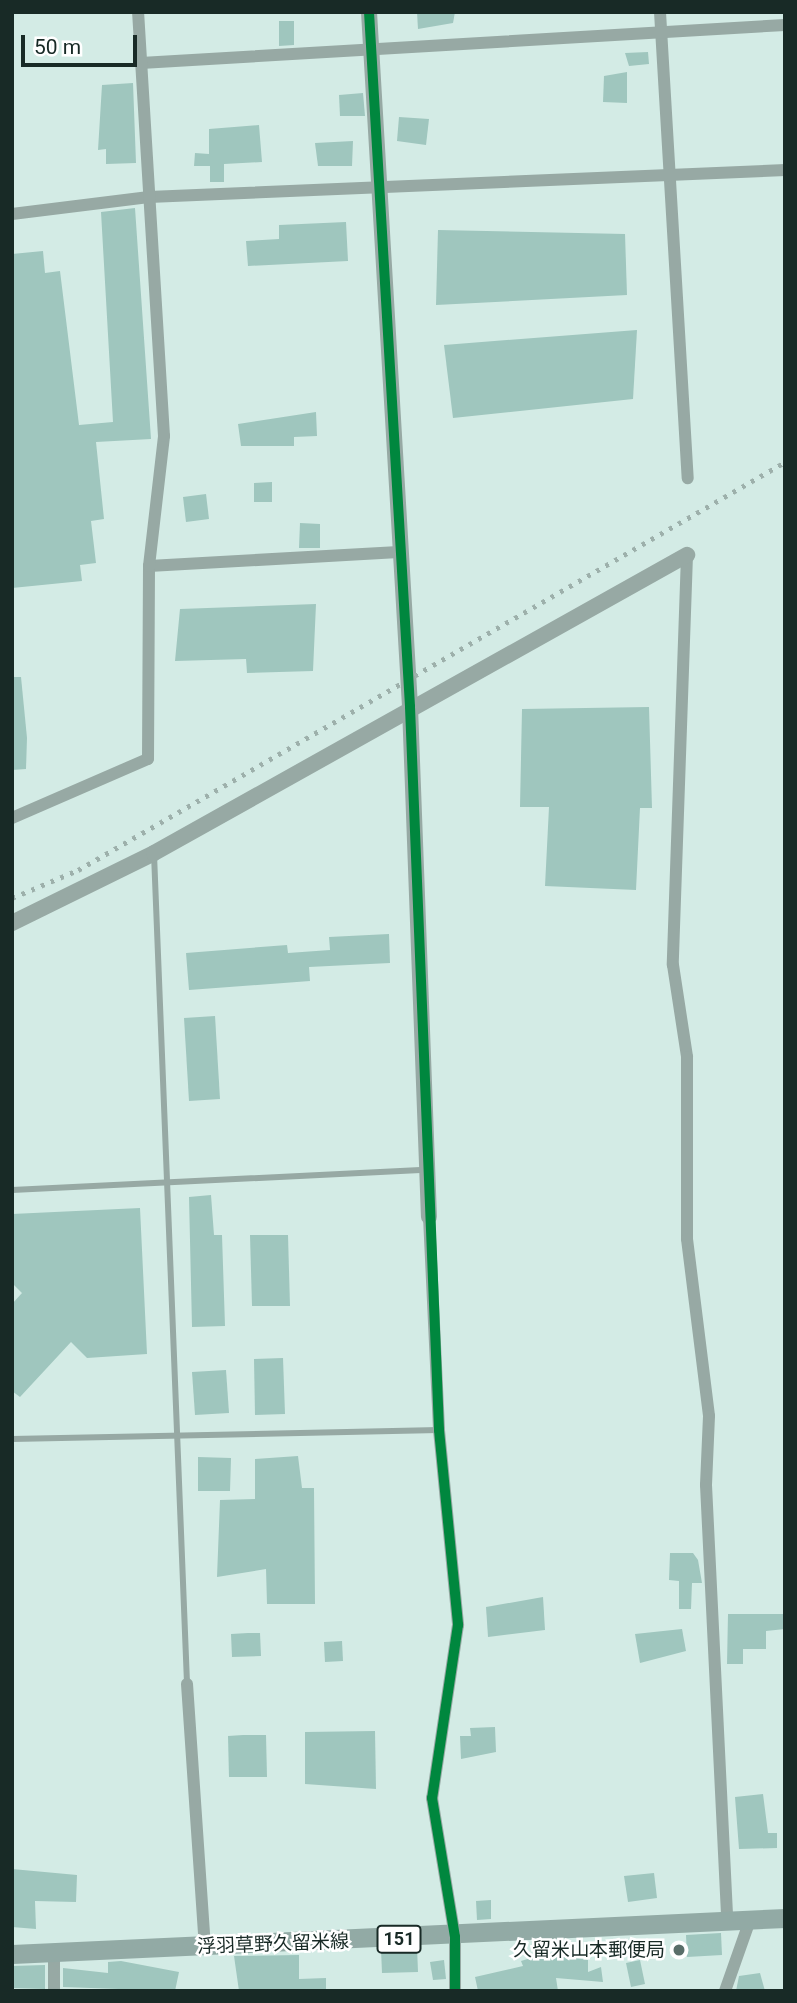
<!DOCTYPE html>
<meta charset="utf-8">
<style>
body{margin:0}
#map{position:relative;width:797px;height:2003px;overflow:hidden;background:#d3ebe5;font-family:Roboto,"Noto Sans JP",sans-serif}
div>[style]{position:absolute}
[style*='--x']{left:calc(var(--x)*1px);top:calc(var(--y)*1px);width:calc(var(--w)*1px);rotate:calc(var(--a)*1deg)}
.building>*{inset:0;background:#9fc6be}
.service>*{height:6px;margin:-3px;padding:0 3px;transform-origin:3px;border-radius:3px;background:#97a9a4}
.minor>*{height:12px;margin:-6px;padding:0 6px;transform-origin:6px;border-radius:6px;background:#97a9a4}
.tertiary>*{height:16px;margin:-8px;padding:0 8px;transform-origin:8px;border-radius:8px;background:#97a9a4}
.primary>*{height:19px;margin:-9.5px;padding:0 9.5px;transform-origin:9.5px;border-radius:9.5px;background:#92aaa5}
.rail>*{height:4.5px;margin-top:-2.25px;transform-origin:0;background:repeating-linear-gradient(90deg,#9db0ab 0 3.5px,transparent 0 10.5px)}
.cycleway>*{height:10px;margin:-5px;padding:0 5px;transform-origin:5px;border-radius:5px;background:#00873e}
.dots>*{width:19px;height:19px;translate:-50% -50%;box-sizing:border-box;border:4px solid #fff;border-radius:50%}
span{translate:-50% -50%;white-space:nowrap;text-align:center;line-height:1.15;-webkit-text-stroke:5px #fff;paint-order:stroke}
.shield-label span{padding:2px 5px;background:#fff;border:2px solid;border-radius:5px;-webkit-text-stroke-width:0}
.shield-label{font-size:18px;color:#182a26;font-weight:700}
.street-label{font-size:19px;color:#182a26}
.poi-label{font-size:19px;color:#182a26}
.right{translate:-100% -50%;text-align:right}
.frame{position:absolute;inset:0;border:14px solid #182a26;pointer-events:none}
.scale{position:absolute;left:21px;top:35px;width:116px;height:32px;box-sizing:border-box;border:4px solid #182a26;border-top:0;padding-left:9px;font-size:21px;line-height:24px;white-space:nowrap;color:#182a26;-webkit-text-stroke:5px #fff;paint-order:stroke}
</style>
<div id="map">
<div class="building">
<i style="clip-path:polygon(417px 12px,455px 12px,453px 23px,418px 29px)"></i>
<i style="clip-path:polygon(279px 21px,294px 21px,294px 45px,279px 46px)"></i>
<i style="clip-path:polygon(648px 52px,649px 64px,629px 66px,625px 53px)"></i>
<i style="clip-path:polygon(627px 72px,627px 103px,603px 102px,604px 76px)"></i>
<i style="clip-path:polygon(133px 83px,136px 163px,106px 164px,106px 149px,98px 150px,102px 85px)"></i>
<i style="clip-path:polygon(363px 93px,365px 116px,340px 116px,339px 95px)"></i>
<i style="clip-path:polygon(399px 117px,429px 119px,426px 145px,397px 141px)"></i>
<i style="clip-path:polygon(259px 125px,262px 162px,224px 164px,224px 182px,210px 182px,210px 166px,194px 166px,195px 153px,209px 154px,209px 129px)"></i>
<i style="clip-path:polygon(353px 141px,352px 166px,318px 166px,315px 143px)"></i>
<i style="clip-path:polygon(135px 208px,151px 439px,96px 442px,104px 519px,91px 521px,96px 563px,80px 565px,82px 581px,12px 588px,12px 254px,43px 251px,45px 273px,60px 271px,79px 425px,113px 422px,101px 212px)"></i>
<i style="clip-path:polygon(346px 222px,348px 261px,248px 266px,246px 241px,279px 239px,279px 225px)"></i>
<i style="clip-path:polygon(438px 230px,625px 234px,627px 295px,436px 305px)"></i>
<i style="clip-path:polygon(637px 330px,633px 399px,453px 418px,444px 345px)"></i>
<i style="clip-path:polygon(316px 412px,317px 436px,294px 437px,294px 446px,241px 446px,238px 424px)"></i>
<i style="clip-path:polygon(272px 482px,272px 502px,254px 502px,254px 483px)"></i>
<i style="clip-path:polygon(206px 494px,209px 519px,186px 522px,183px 497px)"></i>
<i style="clip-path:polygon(300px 523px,320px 524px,320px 548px,299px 548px)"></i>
<i style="clip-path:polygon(316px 604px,313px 671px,247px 673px,246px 659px,175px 661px,180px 609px)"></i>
<i style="clip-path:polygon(12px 677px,21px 677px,27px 738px,26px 769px,12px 770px)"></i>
<i style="clip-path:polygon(649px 707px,652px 808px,640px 808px,636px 890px,545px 886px,549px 807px,520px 807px,522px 709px)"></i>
<i style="clip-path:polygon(389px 934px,390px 963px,309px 967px,310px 981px,189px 990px,186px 953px,287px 945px,288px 953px,330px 950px,329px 937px)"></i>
<i style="clip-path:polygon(215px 1016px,220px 1099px,189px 1101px,184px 1018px)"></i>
<i style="clip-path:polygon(211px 1195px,214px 1235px,222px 1235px,225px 1326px,192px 1327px,189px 1197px)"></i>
<i style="clip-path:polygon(140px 1208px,147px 1354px,87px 1358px,71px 1342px,20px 1397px,12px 1391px,12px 1304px,22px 1293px,12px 1283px,12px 1214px)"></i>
<i style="clip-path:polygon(250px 1235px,288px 1235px,290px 1306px,252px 1306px)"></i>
<i style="clip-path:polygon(283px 1358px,285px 1414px,255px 1415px,254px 1359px)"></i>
<i style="clip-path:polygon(226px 1370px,229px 1413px,195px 1415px,192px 1372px)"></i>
<i style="clip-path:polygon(298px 1456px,302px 1488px,314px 1488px,315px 1604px,267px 1604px,266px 1569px,217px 1577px,220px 1500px,255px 1499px,255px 1459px)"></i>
<i style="clip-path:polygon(198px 1457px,231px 1458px,230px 1491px,198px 1491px)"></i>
<i style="clip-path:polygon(670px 1553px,693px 1553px,698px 1560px,702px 1583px,692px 1583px,691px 1609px,679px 1609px,679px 1581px,669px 1580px)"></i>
<i style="clip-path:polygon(543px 1597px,545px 1630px,488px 1637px,486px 1607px)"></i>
<i style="clip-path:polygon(728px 1614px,784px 1614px,785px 1629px,766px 1631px,766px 1649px,743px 1649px,743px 1664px,727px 1664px)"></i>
<i style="clip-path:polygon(682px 1629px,686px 1651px,640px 1663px,635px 1634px)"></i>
<i style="clip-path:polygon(248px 1633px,260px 1633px,261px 1656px,232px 1657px,231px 1634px)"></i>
<i style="clip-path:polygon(342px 1641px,343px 1661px,325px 1662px,324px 1642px)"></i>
<i style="clip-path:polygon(495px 1727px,496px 1752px,461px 1759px,460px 1736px,471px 1736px,470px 1728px)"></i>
<i style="clip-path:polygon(375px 1731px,376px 1789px,305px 1784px,305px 1732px)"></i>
<i style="clip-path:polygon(243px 1735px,266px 1735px,267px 1777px,229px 1777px,228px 1736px)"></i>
<i style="clip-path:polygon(763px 1794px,768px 1833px,777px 1833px,777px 1848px,739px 1849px,735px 1797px)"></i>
<i style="clip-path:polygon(12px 1869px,77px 1875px,76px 1902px,35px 1901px,36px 1929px,12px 1927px)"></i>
<i style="clip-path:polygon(654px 1873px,657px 1898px,628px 1902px,624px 1876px)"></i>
<i style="clip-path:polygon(491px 1900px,491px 1919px,477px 1920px,476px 1901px)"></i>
<i style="clip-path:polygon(721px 1933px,722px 1955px,687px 1957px,686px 1935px)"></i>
<i style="clip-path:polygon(417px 1947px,418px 1972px,382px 1973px,381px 1949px)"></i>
<i style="clip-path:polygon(547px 1953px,588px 1960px,588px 1972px,601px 1967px,603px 1982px,556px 1978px,558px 1991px,478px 1991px,475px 1977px,523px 1966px,521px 1961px)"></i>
<i style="clip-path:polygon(299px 1955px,299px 1979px,326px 1978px,326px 1991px,239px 1991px,234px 1956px)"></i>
<i style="clip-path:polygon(444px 1960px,446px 1979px,433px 1980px,430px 1962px)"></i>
<i style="clip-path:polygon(640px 1960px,645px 1984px,631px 1987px,626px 1963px)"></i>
<i style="clip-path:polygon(121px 1961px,179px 1972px,175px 1991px,63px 1987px,63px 1968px,108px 1973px,108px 1962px)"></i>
<i style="clip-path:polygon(45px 1965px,45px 1989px,12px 1988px,12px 1966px)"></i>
<i style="clip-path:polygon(760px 1973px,765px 1991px,736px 1991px,739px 1976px)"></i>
</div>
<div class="service">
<i style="--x:154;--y:854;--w:831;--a:87.72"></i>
<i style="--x:12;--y:1190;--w:414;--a:-2.8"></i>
<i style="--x:12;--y:1439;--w:427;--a:-1.2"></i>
</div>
<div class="minor">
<i style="--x:660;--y:12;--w:467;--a:86.6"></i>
<i style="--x:141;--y:63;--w:645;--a:-3.38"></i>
<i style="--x:12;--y:214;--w:138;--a:-7.1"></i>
<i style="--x:149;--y:197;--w:637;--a:-2.43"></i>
<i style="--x:687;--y:555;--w:410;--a:92"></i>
<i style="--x:673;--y:965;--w:93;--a:81.3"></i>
<i style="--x:687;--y:1057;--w:182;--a:90"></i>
<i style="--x:687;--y:1239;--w:178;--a:82.9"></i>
<i style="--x:709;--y:1416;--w:69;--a:92.5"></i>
<i style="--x:706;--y:1485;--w:434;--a:87.2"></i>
<i style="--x:149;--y:566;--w:250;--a:-3.2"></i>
<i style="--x:12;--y:818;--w:148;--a:-23.5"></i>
<i style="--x:148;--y:759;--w:193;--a:-89.7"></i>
<i style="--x:149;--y:566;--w:131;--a:-83.4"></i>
<i style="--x:164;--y:436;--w:425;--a:-93.5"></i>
<i style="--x:429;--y:1217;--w:213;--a:87.3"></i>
<i style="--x:439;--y:1430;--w:196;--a:84.4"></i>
<i style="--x:458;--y:1625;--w:175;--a:98.5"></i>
<i style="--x:432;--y:1798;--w:141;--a:80.6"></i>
<i style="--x:455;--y:1937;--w:54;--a:90"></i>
<i style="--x:187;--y:1684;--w:263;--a:86.1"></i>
<i style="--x:54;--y:1952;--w:39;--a:90"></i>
<i style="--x:725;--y:1991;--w:75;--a:-70.6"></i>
</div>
<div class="tertiary">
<i style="--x:369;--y:12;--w:696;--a:86.62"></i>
<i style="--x:410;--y:707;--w:510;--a:87.87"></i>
<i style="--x:12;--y:923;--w:158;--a:-26.2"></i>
<i style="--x:154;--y:853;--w:611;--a:-29.21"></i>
</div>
<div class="primary">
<i style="--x:12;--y:1954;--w:774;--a:-2.67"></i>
</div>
<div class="rail">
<i style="--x:12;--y:898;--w:72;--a:-23"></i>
<i style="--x:78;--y:870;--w:816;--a:-29.99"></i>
</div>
<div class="cycleway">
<i style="--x:369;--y:12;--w:696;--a:86.62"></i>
<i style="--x:410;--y:707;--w:724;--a:87.7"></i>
<i style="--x:439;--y:1430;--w:196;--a:84.4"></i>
<i style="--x:458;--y:1625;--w:175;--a:98.5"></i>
<i style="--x:432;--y:1798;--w:141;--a:80.6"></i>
<i style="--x:455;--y:1937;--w:54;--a:90"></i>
</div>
<div class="dots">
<i style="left:679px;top:1950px;background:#596e69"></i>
</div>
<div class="shield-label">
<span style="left:399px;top:1939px">151</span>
</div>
<div class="street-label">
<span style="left:273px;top:1944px;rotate:-2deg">浮羽草野久留米線</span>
</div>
<div class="poi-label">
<span class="right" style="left:665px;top:1950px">久留米山本郵便局</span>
</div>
<div class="frame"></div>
<div class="scale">50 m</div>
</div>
